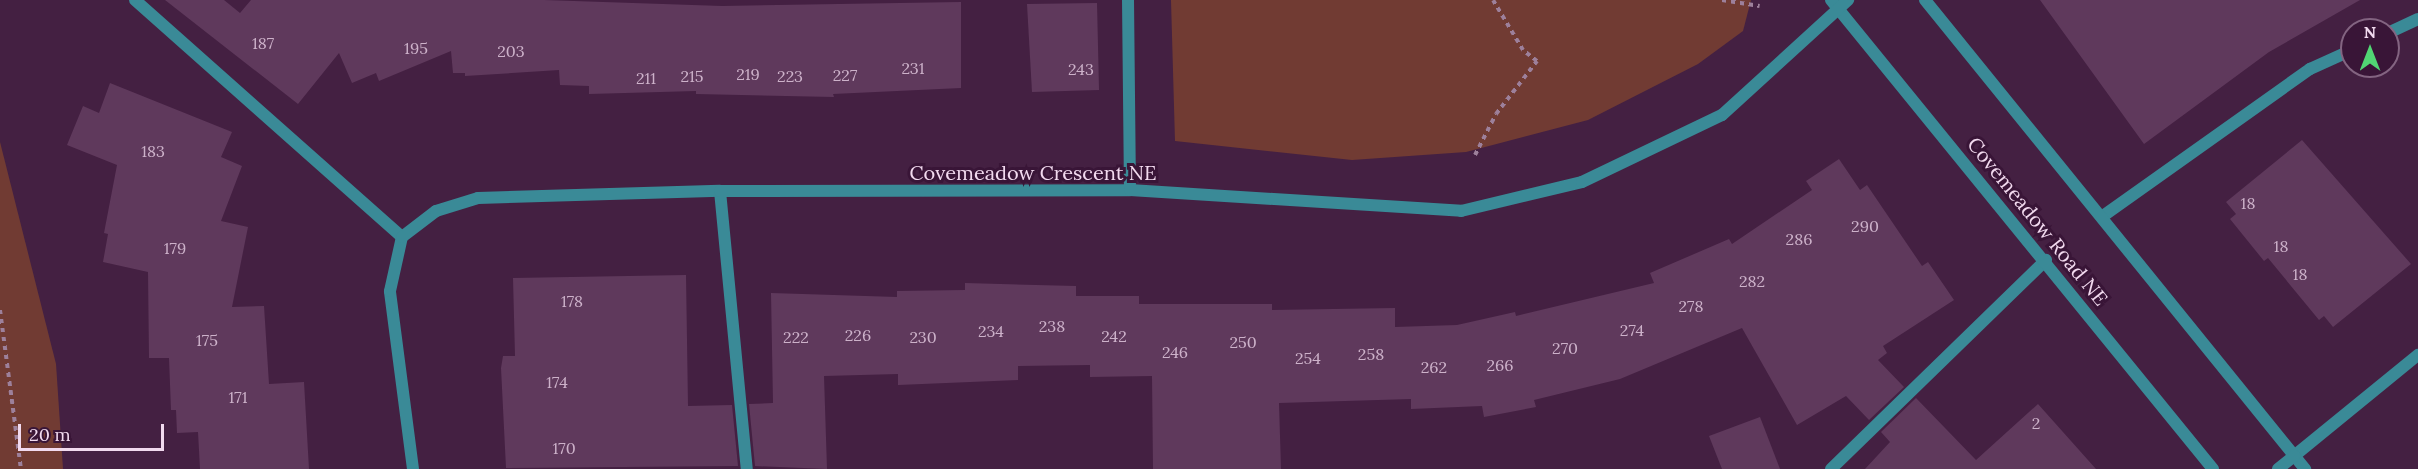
<!DOCTYPE html>
<style>
body{margin:0}
#map{position:relative;width:2418px;height:469px;overflow:hidden;background:#442042;font-family:Lora,serif}
div>[style]{position:absolute}
[style*='--x']{left:calc(var(--x)*1px);top:calc(var(--y)*1px);width:calc(var(--w)*1px);rotate:calc(var(--a)*1deg)}
.green>*{inset:0;background:#713b33}
.building>*{inset:0;background:#5f395c}
.path>*{height:4px;margin-top:-2px;transform-origin:0;background:repeating-linear-gradient(90deg,#9d809b 0 4.5px,transparent 0 9px)}
.service>*{height:12px;margin:-6px;padding:0 6px;transform-origin:6px;border-radius:6px;background:#3a8a97}
.minor>*{height:12px;margin:-6px;padding:0 6px;transform-origin:6px;border-radius:6px;background:#3a8a97}
span{translate:-50% -50%;white-space:nowrap;text-align:center;line-height:1.15;-webkit-text-stroke:6px #391537;paint-order:stroke}
.number-label{font-size:16px;color:#cdb2ca}
.number-label span{-webkit-text-stroke-width:0}
.street-label{font-size:20px;color:#f2daef}
.north{position:absolute;left:2340px;top:18px;width:60px;height:60px;box-sizing:border-box;background:#391537;border:2px solid #836481;border-radius:50%;rotate:0deg;font-size:16px;font-weight:700;line-height:24px;text-align:center;color:#f2daef}
.north::after{content:'';display:block;margin:auto;width:21px;height:27px;background:#51d674;clip-path:polygon(50% 0,100% 100%,50% 72%,0 100%)}
.scale{position:absolute;left:18px;top:424px;width:146px;height:27px;box-sizing:border-box;border:3px solid #f2daef;border-top:0;padding-left:8px;font-size:18px;line-height:21px;white-space:nowrap;color:#f2daef;-webkit-text-stroke:4px #391537;paint-order:stroke}
</style>
<div id="map">
<div class="green">
<i style="clip-path:polygon(1171px 0,1751px 0,1743px 31px,1698px 64px,1588px 120px,1466px 152px,1352px 160px,1175px 141px)"></i>
<i style="clip-path:polygon(0 142px,56px 364px,63px 469px,0 469px)"></i>
</div>
<div class="building">
<i style="clip-path:polygon(165px 0,224px 0,240px 13px,251px 0,544px 0,722px 6px,961px 2px,961px 88px,833px 94px,834px 97px,696px 94px,696px 91px,589px 94px,589px 86px,560px 85px,559px 70px,465px 76px,465px 73px,453px 73px,451px 51px,379px 81px,376px 73px,352px 83px,339px 53px,298px 104px)"></i>
<i style="clip-path:polygon(2040px 0,2360px 0,2269px 52px,2144px 144px)"></i>
<i style="clip-path:polygon(1097px 3px,1099px 90px,1032px 92px,1027px 4px)"></i>
<i style="clip-path:polygon(110px 83px,232px 132px,221px 157px,242px 166px,221px 221px,248px 227px,232px 307px,264px 306px,269px 384px,304px 382px,309px 469px,200px 469px,198px 432px,177px 433px,176px 410px,171px 410px,169px 358px,149px 358px,148px 272px,103px 262px,108px 234px,104px 233px,117px 165px,67px 145px,83px 106px,99px 113px)"></i>
<i style="clip-path:polygon(2302px 140px,2411px 264px,2333px 327px,2324px 316px,2319px 320px,2268px 258px,2264px 261px,2230px 219px,2236px 214px,2226px 202px)"></i>
<i style="clip-path:polygon(1839px 159px,1860px 190px,1867px 185px,1922px 266px,1928px 262px,1954px 300px,1883px 346px,1887px 353px,1878px 360px,1904px 387px,1869px 420px,1846px 396px,1797px 425px,1742px 328px,1620px 379px,1534px 400px,1536px 407px,1484px 417px,1482px 406px,1411px 409px,1411px 399px,1279px 403px,1281px 469px,1153px 469px,1152px 376px,1090px 377px,1090px 365px,1018px 366px,1018px 380px,898px 385px,898px 374px,824px 376px,827px 469px,755px 466px,749px 404px,773px 403px,771px 293px,897px 297px,897px 291px,965px 290px,965px 283px,1076px 286px,1076px 296px,1139px 296px,1139px 304px,1272px 304px,1272px 310px,1395px 308px,1395px 327px,1457px 325px,1515px 312px,1516px 316px,1654px 283px,1650px 273px,1729px 239px,1732px 244px,1812px 190px,1806px 181px)"></i>
<i style="clip-path:polygon(686px 275px,688px 406px,732px 405px,738px 466px,506px 468px,501px 368px,503px 356px,515px 356px,513px 278px)"></i>
<i style="clip-path:polygon(1916px 398px,1976px 460px,2038px 404px,2096px 469px,1865px 469px,1890px 442px,1881px 432px)"></i>
<i style="clip-path:polygon(1760px 417px,1780px 469px,1722px 469px,1709px 436px)"></i>
</div>
<div class="path">
<i style="--x:1722;--y:0;--w:38;--a:9"></i>
<i style="--x:1475;--y:155;--w:46;--a:-62.9"></i>
<i style="--x:1496;--y:114;--w:67;--a:-52.3"></i>
<i style="--x:1537;--y:61;--w:18;--a:-142"></i>
<i style="--x:1523;--y:50;--w:58;--a:-121"></i>
<i style="--x:0;--y:310;--w:160;--a:82.5"></i>
</div>
<div class="service">
<i style="--x:135;--y:0;--w:357;--a:41.6"></i>
<i style="--x:1128;--y:0;--w:190;--a:89.4"></i>
<i style="--x:2388;--y:33;--w:33;--a:-25"></i>
<i style="--x:720;--y:191;--w:279;--a:84.5"></i>
<i style="--x:2103;--y:216;--w:254;--a:-35.4"></i>
<i style="--x:2310;--y:69;--w:46;--a:-24.3"></i>
<i style="--x:2294;--y:456;--w:160;--a:-39.2"></i>
<i style="--x:1831;--y:469;--w:300;--a:-44.2"></i>
</div>
<div class="minor">
<i style="--x:1831;--y:0;--w:605;--a:50.84"></i>
<i style="--x:1925;--y:0;--w:604;--a:50.98"></i>
<i style="--x:413;--y:469;--w:179;--a:-97.4"></i>
<i style="--x:390;--y:291;--w:55;--a:-77.5"></i>
<i style="--x:402;--y:237;--w:43;--a:-37.4"></i>
<i style="--x:436;--y:211;--w:44;--a:-17.2"></i>
<i style="--x:478;--y:198;--w:242;--a:-1.7"></i>
<i style="--x:720;--y:191;--w:410;--a:-0.1"></i>
<i style="--x:1130;--y:190;--w:332;--a:3.6"></i>
<i style="--x:1461;--y:211;--w:124;--a:-13.5"></i>
<i style="--x:1582;--y:182;--w:155;--a:-25.6"></i>
<i style="--x:1722;--y:115;--w:171;--a:-42.4"></i>
<i style="--x:2278;--y:469;--w:21;--a:-39"></i>
</div>
<div class="number-label">
<span style="left:263px;top:43px">187</span>
<span style="left:416px;top:48px">195</span>
<span style="left:511px;top:51px">203</span>
<span style="left:913px;top:68px">231</span>
<span style="left:1081px;top:69px">243</span>
<span style="left:748px;top:74px">219</span>
<span style="left:845px;top:75px">227</span>
<span style="left:692px;top:76px">215</span>
<span style="left:790px;top:76px">223</span>
<span style="left:646px;top:78px">211</span>
<span style="left:153px;top:151px">183</span>
<span style="left:2248px;top:203px">18</span>
<span style="left:1865px;top:226px">290</span>
<span style="left:1799px;top:239px">286</span>
<span style="left:2281px;top:246px">18</span>
<span style="left:175px;top:248px">179</span>
<span style="left:2300px;top:274px">18</span>
<span style="left:1752px;top:281px">282</span>
<span style="left:572px;top:301px">178</span>
<span style="left:1691px;top:306px">278</span>
<span style="left:1052px;top:326px">238</span>
<span style="left:1632px;top:330px">274</span>
<span style="left:991px;top:331px">234</span>
<span style="left:858px;top:335px">226</span>
<span style="left:1114px;top:336px">242</span>
<span style="left:796px;top:337px">222</span>
<span style="left:923px;top:337px">230</span>
<span style="left:207px;top:340px">175</span>
<span style="left:1243px;top:342px">250</span>
<span style="left:1565px;top:348px">270</span>
<span style="left:1175px;top:352px">246</span>
<span style="left:1371px;top:354px">258</span>
<span style="left:1308px;top:358px">254</span>
<span style="left:1500px;top:365px">266</span>
<span style="left:1434px;top:367px">262</span>
<span style="left:557px;top:382px">174</span>
<span style="left:238px;top:397px">171</span>
<span style="left:2036px;top:423px">2</span>
<span style="left:564px;top:448px">170</span>
</div>
<div class="street-label">
<span style="left:1033px;top:172px">Covemeadow Crescent NE</span>
<span style="left:2038px;top:221px;rotate:51deg">Covemeadow Road NE</span>
</div>
<div class="north">N</div>
<div class="scale">20 m</div>
</div>
